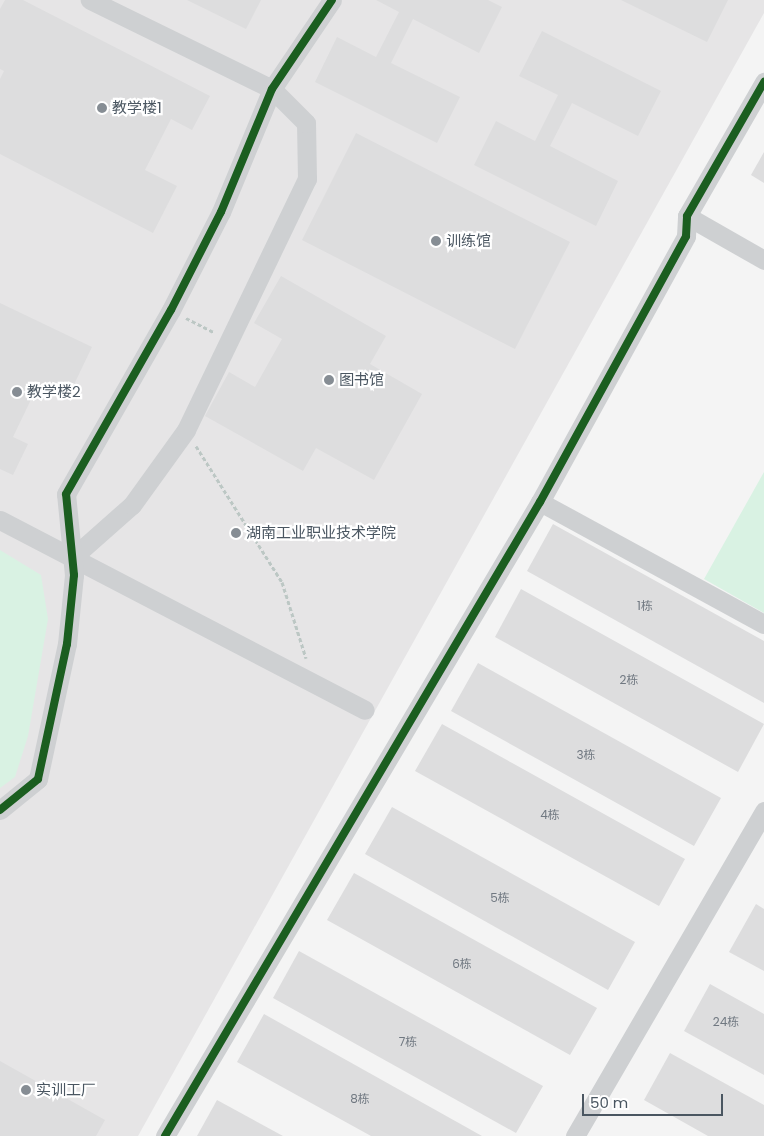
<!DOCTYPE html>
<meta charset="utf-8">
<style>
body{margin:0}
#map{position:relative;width:764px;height:1136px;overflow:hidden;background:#f4f4f4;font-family:Poppins,"Noto Sans SC",sans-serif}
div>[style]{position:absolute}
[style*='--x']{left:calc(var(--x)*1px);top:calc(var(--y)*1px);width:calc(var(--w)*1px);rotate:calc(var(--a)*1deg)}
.education>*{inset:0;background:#e6e5e6}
.green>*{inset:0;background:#d9f2e3}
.building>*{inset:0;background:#ddddde}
.path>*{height:3px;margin-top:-1.5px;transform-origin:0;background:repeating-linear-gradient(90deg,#bcc7c4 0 4px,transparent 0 6.5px)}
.minor>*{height:19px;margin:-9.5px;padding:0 9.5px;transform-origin:9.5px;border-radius:9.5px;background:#ced0d2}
.cycleway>*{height:8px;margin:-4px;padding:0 4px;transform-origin:4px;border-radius:4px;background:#1b5e20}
.dots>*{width:14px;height:14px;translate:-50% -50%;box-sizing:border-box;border:2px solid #fff;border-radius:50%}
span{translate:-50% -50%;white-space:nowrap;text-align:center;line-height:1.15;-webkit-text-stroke:4.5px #fff;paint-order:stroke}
.number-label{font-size:12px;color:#707881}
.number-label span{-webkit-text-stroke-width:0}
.poi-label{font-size:15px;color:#4a5661}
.left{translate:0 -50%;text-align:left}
.scale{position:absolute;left:582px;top:1094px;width:141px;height:22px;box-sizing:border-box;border:2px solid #4a5661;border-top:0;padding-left:6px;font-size:15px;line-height:18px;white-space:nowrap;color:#4a5661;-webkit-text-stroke:4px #fff;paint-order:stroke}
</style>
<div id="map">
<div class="education">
<i style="clip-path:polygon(0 0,764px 0,764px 13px,138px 1136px,0 1136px)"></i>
</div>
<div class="green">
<i style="clip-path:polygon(764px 472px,764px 613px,704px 579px)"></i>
<i style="clip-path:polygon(0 550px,41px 575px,48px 619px,28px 736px,15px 777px,0 788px)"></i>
</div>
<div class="building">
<i style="clip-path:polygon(5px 0,23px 0,210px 96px,192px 130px,171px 119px,145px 170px,177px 186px,153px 233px,0 154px,0 79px,4px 71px,0 69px,0 9px)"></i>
<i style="clip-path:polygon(187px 0,261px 0,246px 29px)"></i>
<i style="clip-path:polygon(376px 0,488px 0,502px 7px,479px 53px,413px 19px,391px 63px,460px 97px,437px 143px,315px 82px,337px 37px,376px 57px,399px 12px)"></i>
<i style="clip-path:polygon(621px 0,728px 0,707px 42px)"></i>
<i style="clip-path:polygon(542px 31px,661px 91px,638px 136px,572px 103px,550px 146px,618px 181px,596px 226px,474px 165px,496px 121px,535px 141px,558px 95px,519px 76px)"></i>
<i style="clip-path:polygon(356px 133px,570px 242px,515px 349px,302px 240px)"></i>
<i style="clip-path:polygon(764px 152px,764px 183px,751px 175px)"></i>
<i style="clip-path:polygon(281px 276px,386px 336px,370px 364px,422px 394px,374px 480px,316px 448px,303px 471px,205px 416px,229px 372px,255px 387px,282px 339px,254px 323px)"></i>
<i style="clip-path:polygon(0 303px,92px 347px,67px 399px,38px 385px,13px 437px,28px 444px,13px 475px,0 469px)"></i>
<i style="clip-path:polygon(553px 524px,764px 641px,764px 703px,527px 571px)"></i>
<i style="clip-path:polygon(521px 589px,764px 724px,738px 772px,495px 637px)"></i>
<i style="clip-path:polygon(478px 663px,721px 798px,694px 846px,451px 711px)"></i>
<i style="clip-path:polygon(442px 724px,685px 859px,659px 906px,415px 771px)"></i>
<i style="clip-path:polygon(392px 807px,635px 942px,608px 990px,365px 854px)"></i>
<i style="clip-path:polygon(354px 873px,597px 1008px,570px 1055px,327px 920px)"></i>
<i style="clip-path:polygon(756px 904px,764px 909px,764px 971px,729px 952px)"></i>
<i style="clip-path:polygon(299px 951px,543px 1086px,516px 1133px,273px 998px)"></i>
<i style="clip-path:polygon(710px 984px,764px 1014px,764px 1075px,684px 1031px)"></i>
<i style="clip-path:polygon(264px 1014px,482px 1136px,371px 1136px,237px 1062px)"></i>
<i style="clip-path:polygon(670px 1053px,764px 1105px,764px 1136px,708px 1136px,644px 1100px)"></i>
<i style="clip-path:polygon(0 1061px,105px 1120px,96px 1136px,0 1136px)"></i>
<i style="clip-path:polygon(217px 1100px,283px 1136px,197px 1136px)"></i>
</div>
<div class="path">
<i style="--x:186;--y:318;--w:31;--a:27"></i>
<i style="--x:196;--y:446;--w:161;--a:57.7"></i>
<i style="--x:282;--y:582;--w:80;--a:72.5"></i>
</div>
<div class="minor">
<i style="--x:687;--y:216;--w:89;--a:29.7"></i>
<i style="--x:540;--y:502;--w:255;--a:28.6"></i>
<i style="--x:0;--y:520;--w:411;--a:27.5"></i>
<i style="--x:72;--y:558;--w:80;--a:-41.5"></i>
<i style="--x:132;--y:505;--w:92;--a:-54.2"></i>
<i style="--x:186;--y:430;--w:279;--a:-64.3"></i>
<i style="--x:307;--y:179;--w:56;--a:-91"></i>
<i style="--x:306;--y:123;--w:48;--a:-135"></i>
<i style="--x:272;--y:89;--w:203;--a:-153.9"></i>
<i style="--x:0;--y:810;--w:49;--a:-39.2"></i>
<i style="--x:38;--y:779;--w:138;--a:-77.9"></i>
<i style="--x:67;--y:644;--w:69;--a:-84.2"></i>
<i style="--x:74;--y:575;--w:81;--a:-95.6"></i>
<i style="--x:66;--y:494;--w:212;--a:-60.3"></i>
<i style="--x:171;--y:310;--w:110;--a:-63"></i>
<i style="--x:221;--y:212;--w:133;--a:-67.5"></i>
<i style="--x:272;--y:89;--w:107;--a:-56"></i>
<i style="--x:165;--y:1136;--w:737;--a:-59.4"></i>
<i style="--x:540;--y:502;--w:303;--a:-61.2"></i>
<i style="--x:686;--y:236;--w:20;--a:-87"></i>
<i style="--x:687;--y:216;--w:155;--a:-60.1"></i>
<i style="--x:575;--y:1136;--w:376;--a:-59.8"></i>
</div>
<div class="cycleway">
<i style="--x:0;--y:810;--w:49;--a:-39.2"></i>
<i style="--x:38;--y:779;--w:138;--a:-77.9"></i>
<i style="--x:67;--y:644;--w:69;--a:-84.2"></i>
<i style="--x:74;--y:575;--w:81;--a:-95.6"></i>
<i style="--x:66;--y:494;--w:212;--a:-60.3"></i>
<i style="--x:171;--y:310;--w:110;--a:-63"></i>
<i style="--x:221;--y:212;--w:133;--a:-67.5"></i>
<i style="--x:272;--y:89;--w:107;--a:-56"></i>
<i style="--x:165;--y:1136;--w:737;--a:-59.4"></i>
<i style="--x:540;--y:502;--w:303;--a:-61.2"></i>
<i style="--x:686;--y:236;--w:20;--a:-87"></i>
<i style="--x:687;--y:216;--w:155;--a:-60.1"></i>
</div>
<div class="dots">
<i style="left:102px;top:108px;background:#868d94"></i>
<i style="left:436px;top:241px;background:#868d94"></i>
<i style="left:329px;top:380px;background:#868d94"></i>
<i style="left:17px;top:392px;background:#868d94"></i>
<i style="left:236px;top:533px;background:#868d94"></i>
<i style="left:26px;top:1090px;background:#868d94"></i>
</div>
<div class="number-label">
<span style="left:645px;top:606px">1栋</span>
<span style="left:629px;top:680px">2栋</span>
<span style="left:586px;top:755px">3栋</span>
<span style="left:550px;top:815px">4栋</span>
<span style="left:500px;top:898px">5栋</span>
<span style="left:462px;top:964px">6栋</span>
<span style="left:726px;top:1022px">24栋</span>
<span style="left:408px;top:1042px">7栋</span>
<span style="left:360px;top:1099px">8栋</span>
</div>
<div class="poi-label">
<span class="left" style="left:112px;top:108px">教学楼1</span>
<span class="left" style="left:446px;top:241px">训练馆</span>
<span class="left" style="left:339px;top:380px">图书馆</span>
<span class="left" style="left:27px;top:392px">教学楼2</span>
<span class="left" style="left:246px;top:533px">湖南工业职业技术学院</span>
<span class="left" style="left:36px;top:1090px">实训工厂</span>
</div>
<div class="scale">50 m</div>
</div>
